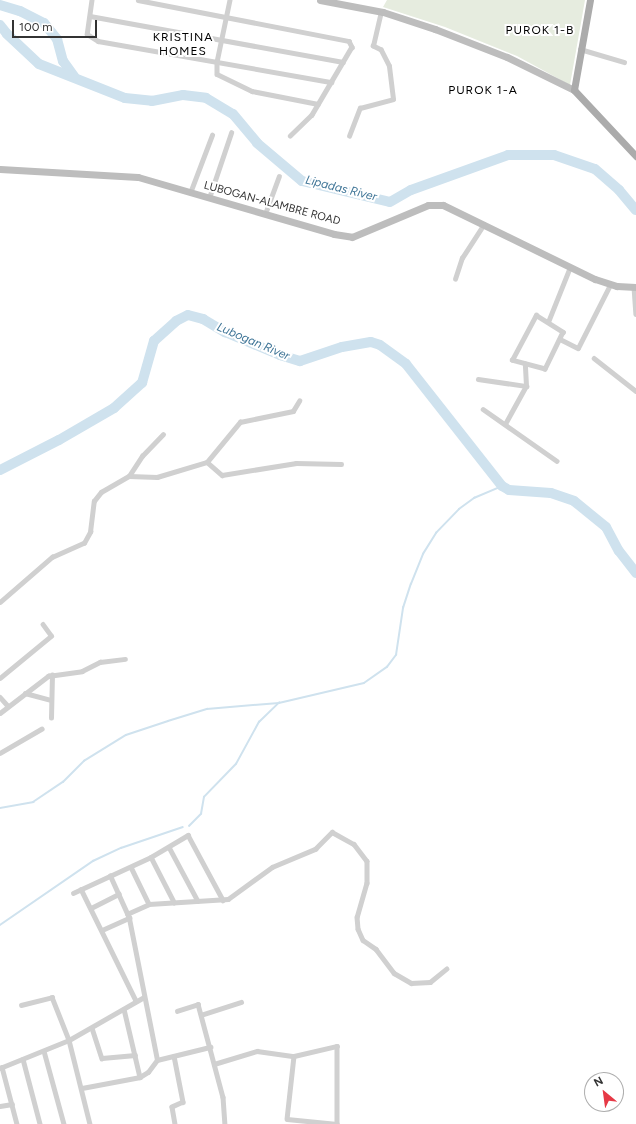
<!DOCTYPE html>
<style>
body{margin:0}
#map{position:relative;width:636px;height:1124px;overflow:hidden;background:#fff;font-family:Figtree,sans-serif}
div>[style]{position:absolute}
[style*='--x']{left:calc(var(--x)*1px);top:calc(var(--y)*1px);width:calc(var(--w)*1px);rotate:calc(var(--a)*1deg)}
.green>*{inset:0;background:#e6ecdf}
.stream>*{height:1.5px;margin:-0.75px;padding:0 0.75px;transform-origin:0.75px;border-radius:0.75px;background:#cfe2ee}
.river>*{height:10px;margin:-5px;padding:0 5px;transform-origin:5px;border-radius:5px;background:#cfe2ee}
.street>*{height:4.5px;margin:-2.25px;padding:0 2.25px;transform-origin:2.25px;border-radius:2.25px;background:#d0d0d0}
.secondary>*{height:7px;margin:-3.5px;padding:0 3.5px;transform-origin:3.5px;border-radius:3.5px;background:#bdbdbd}
.primary>*{height:7px;margin:-3.5px;padding:0 3.5px;transform-origin:3.5px;border-radius:3.5px;background:#ababab}
span{translate:-50% -50%;white-space:nowrap;text-align:center;line-height:1.15;-webkit-text-stroke:4px #fff;paint-order:stroke}
.street-label{font-size:11px;color:#333}
.neighbourhood-label{font-size:12px;color:#000;letter-spacing:1px}
.water-label{font-size:12px;color:#3f7597;font-style:italic}
.north{position:absolute;left:584px;top:1072px;width:40px;height:40px;box-sizing:border-box;background:#fff;border:1px solid #adadad;border-radius:50%;rotate:331deg;font-size:11px;font-weight:700;line-height:16px;text-align:center;color:#333}
.north::after{content:'';display:block;margin:auto;width:14px;height:18px;background:#e63946;clip-path:polygon(50% 0,100% 100%,50% 72%,0 100%)}
.scale{position:absolute;left:12px;top:20px;width:85px;height:18px;box-sizing:border-box;border:2px solid #333;border-top:0;padding-left:5px;font-size:12px;line-height:14px;white-space:nowrap;color:#333;-webkit-text-stroke:3px #fff;paint-order:stroke}
</style>
<div id="map">
<div class="green">
<i style="clip-path:polygon(387px 0,585px 0,570px 85px,517px 56px,445px 27px,383px 7px)"></i>
</div>
<div class="stream">
<i style="--x:0;--y:808;--w:34;--a:-10"></i>
<i style="--x:33;--y:802;--w:36;--a:-34"></i>
<i style="--x:63;--y:782;--w:30;--a:-45"></i>
<i style="--x:84;--y:761;--w:49;--a:-31.8"></i>
<i style="--x:126;--y:735;--w:44;--a:-18.4"></i>
<i style="--x:168;--y:721;--w:41;--a:-17.1"></i>
<i style="--x:207;--y:709;--w:72;--a:-4.8"></i>
<i style="--x:279;--y:703;--w:87;--a:-13.2"></i>
<i style="--x:364;--y:683;--w:28;--a:-35"></i>
<i style="--x:387;--y:667;--w:15;--a:-53"></i>
<i style="--x:396;--y:655;--w:48;--a:-81.5"></i>
<i style="--x:403;--y:608;--w:25;--a:-72"></i>
<i style="--x:411;--y:584;--w:32;--a:-68"></i>
<i style="--x:423;--y:554;--w:25;--a:-58"></i>
<i style="--x:436;--y:533;--w:33;--a:-46"></i>
<i style="--x:459;--y:509;--w:19;--a:-36"></i>
<i style="--x:474;--y:498;--w:30;--a:-23"></i>
<i style="--x:189;--y:826;--w:17;--a:-45"></i>
<i style="--x:201;--y:814;--w:17;--a:-80"></i>
<i style="--x:204;--y:797;--w:46;--a:-45.9"></i>
<i style="--x:236;--y:764;--w:48;--a:-61.3"></i>
<i style="--x:259;--y:722;--w:28;--a:-44"></i>
<i style="--x:0;--y:925;--w:113;--a:-34.5"></i>
<i style="--x:93;--y:861;--w:31;--a:-25"></i>
<i style="--x:121;--y:848;--w:65;--a:-18.7"></i>
</div>
<div class="river">
<i style="--x:0;--y:5;--w:21;--a:17"></i>
<i style="--x:20;--y:11;--w:27;--a:27"></i>
<i style="--x:44;--y:23;--w:21;--a:51"></i>
<i style="--x:57;--y:39;--w:23;--a:75"></i>
<i style="--x:63;--y:61;--w:19;--a:54"></i>
<i style="--x:0;--y:25;--w:11;--a:52"></i>
<i style="--x:7;--y:34;--w:44;--a:43.2"></i>
<i style="--x:39;--y:64;--w:92;--a:21.6"></i>
<i style="--x:125;--y:98;--w:27;--a:6"></i>
<i style="--x:152;--y:101;--w:32;--a:-11"></i>
<i style="--x:183;--y:95;--w:23;--a:7"></i>
<i style="--x:206;--y:98;--w:31;--a:31"></i>
<i style="--x:233;--y:114;--w:38;--a:50"></i>
<i style="--x:257;--y:143;--w:59;--a:40.2"></i>
<i style="--x:302;--y:181;--w:90;--a:13.4"></i>
<i style="--x:390;--y:202;--w:24;--a:-30"></i>
<i style="--x:411;--y:190;--w:103;--a:-19.8"></i>
<i style="--x:508;--y:155;--w:46;--a:0"></i>
<i style="--x:554;--y:155;--w:43;--a:18.9"></i>
<i style="--x:595;--y:169;--w:32;--a:41"></i>
<i style="--x:619;--y:190;--w:26;--a:50"></i>
<i style="--x:0;--y:470;--w:66;--a:-27"></i>
<i style="--x:59;--y:440;--w:64;--a:-30.2"></i>
<i style="--x:114;--y:408;--w:38;--a:-42"></i>
<i style="--x:142;--y:383;--w:44;--a:-74.1"></i>
<i style="--x:154;--y:341;--w:30;--a:-42"></i>
<i style="--x:176;--y:321;--w:13;--a:-27"></i>
<i style="--x:188;--y:315;--w:16;--a:15"></i>
<i style="--x:203;--y:319;--w:26;--a:31"></i>
<i style="--x:225;--y:332;--w:60;--a:22.7"></i>
<i style="--x:280;--y:355;--w:21;--a:17"></i>
<i style="--x:300;--y:361;--w:44;--a:-18.4"></i>
<i style="--x:342;--y:347;--w:29;--a:-10"></i>
<i style="--x:371;--y:342;--w:9;--a:18"></i>
<i style="--x:380;--y:345;--w:32;--a:36"></i>
<i style="--x:406;--y:364;--w:155;--a:51.8"></i>
<i style="--x:502;--y:486;--w:8;--a:30"></i>
<i style="--x:509;--y:490;--w:42;--a:4.1"></i>
<i style="--x:551;--y:493;--w:24;--a:19"></i>
<i style="--x:574;--y:501;--w:41;--a:39.1"></i>
<i style="--x:606;--y:527;--w:27;--a:62"></i>
<i style="--x:619;--y:551;--w:28;--a:52"></i>
</div>
<div class="street">
<i style="--x:92;--y:0;--w:34;--a:98"></i>
<i style="--x:87;--y:34;--w:13;--a:32"></i>
<i style="--x:98;--y:41;--w:237;--a:10"></i>
<i style="--x:138;--y:0;--w:215;--a:11"></i>
<i style="--x:349;--y:41;--w:7;--a:63"></i>
<i style="--x:352;--y:47;--w:79;--a:120.5"></i>
<i style="--x:312;--y:115;--w:30;--a:136"></i>
<i style="--x:230;--y:0;--w:63;--a:101.8"></i>
<i style="--x:217;--y:62;--w:12;--a:90"></i>
<i style="--x:217;--y:74;--w:39;--a:26"></i>
<i style="--x:252;--y:91;--w:67;--a:11.1"></i>
<i style="--x:90;--y:16;--w:257;--a:10.3"></i>
<i style="--x:580;--y:49;--w:46;--a:16.5"></i>
<i style="--x:349;--y:136;--w:30;--a:-69"></i>
<i style="--x:360;--y:108;--w:34;--a:-15"></i>
<i style="--x:393;--y:99;--w:33;--a:-97"></i>
<i style="--x:389;--y:66;--w:18;--a:-117"></i>
<i style="--x:381;--y:50;--w:9;--a:-153"></i>
<i style="--x:373;--y:46;--w:35;--a:-77"></i>
<i style="--x:190;--y:193;--w:62;--a:-69.2"></i>
<i style="--x:209;--y:198;--w:69;--a:-71.3"></i>
<i style="--x:265;--y:214;--w:40;--a:-69.8"></i>
<i style="--x:455;--y:279;--w:22;--a:-72"></i>
<i style="--x:462;--y:258;--w:40;--a:-57.1"></i>
<i style="--x:634;--y:287;--w:27;--a:86"></i>
<i style="--x:536;--y:315;--w:32;--a:32"></i>
<i style="--x:563;--y:332;--w:41;--a:115.9"></i>
<i style="--x:545;--y:369;--w:34;--a:-165"></i>
<i style="--x:512;--y:360;--w:51;--a:-61.9"></i>
<i style="--x:548;--y:322;--w:59;--a:-68.2"></i>
<i style="--x:560;--y:339;--w:20;--a:27"></i>
<i style="--x:578;--y:348;--w:71;--a:-63.1"></i>
<i style="--x:594;--y:358;--w:53;--a:38.2"></i>
<i style="--x:478;--y:379;--w:49;--a:8.3"></i>
<i style="--x:483;--y:409;--w:90;--a:35.1"></i>
<i style="--x:505;--y:424;--w:43;--a:-61.1"></i>
<i style="--x:526;--y:386;--w:22;--a:-93"></i>
<i style="--x:207;--y:462;--w:20;--a:41"></i>
<i style="--x:222;--y:475;--w:75;--a:-9.2"></i>
<i style="--x:296;--y:463;--w:45;--a:1.3"></i>
<i style="--x:129;--y:476;--w:24;--a:-57"></i>
<i style="--x:142;--y:456;--w:30;--a:-46"></i>
<i style="--x:0;--y:602;--w:69;--a:-40.9"></i>
<i style="--x:52;--y:557;--w:35;--a:-24"></i>
<i style="--x:84;--y:543;--w:13;--a:-61"></i>
<i style="--x:90;--y:532;--w:31;--a:-83"></i>
<i style="--x:94;--y:501;--w:11;--a:-52"></i>
<i style="--x:101;--y:492;--w:32;--a:-30"></i>
<i style="--x:129;--y:476;--w:28;--a:2"></i>
<i style="--x:157;--y:477;--w:52;--a:-16.7"></i>
<i style="--x:207;--y:462;--w:52;--a:-50.5"></i>
<i style="--x:240;--y:422;--w:54;--a:-11.7"></i>
<i style="--x:293;--y:411;--w:12;--a:-59"></i>
<i style="--x:0;--y:678;--w:66;--a:-39.5"></i>
<i style="--x:51;--y:636;--w:14;--a:-126"></i>
<i style="--x:25;--y:693;--w:27;--a:15"></i>
<i style="--x:0;--y:697;--w:12;--a:48"></i>
<i style="--x:0;--y:713;--w:61;--a:-37.6"></i>
<i style="--x:48;--y:676;--w:34;--a:-8"></i>
<i style="--x:82;--y:671;--w:20;--a:-27"></i>
<i style="--x:100;--y:662;--w:25;--a:-7"></i>
<i style="--x:51;--y:718;--w:43;--a:-88.7"></i>
<i style="--x:0;--y:753;--w:48;--a:-30.3"></i>
<i style="--x:169;--y:847;--w:61;--a:61.8"></i>
<i style="--x:151;--y:857;--w:51;--a:62.9"></i>
<i style="--x:131;--y:867;--w:41;--a:64.1"></i>
<i style="--x:81;--y:889;--w:125;--a:63.8"></i>
<i style="--x:73;--y:893;--w:86;--a:-24.8"></i>
<i style="--x:151;--y:857;--w:43;--a:-30.7"></i>
<i style="--x:188;--y:835;--w:74;--a:61.7"></i>
<i style="--x:91;--y:908;--w:31;--a:-27"></i>
<i style="--x:127;--y:914;--w:24;--a:-24"></i>
<i style="--x:149;--y:904;--w:79;--a:-3.6"></i>
<i style="--x:228;--y:899;--w:54;--a:-36"></i>
<i style="--x:272;--y:867;--w:47;--a:-22.7"></i>
<i style="--x:315;--y:849;--w:24;--a:-45"></i>
<i style="--x:332;--y:832;--w:25;--a:29"></i>
<i style="--x:354;--y:844;--w:21;--a:53"></i>
<i style="--x:367;--y:861;--w:22;--a:90"></i>
<i style="--x:367;--y:883;--w:35;--a:106"></i>
<i style="--x:357;--y:917;--w:12;--a:85"></i>
<i style="--x:358;--y:929;--w:12;--a:66"></i>
<i style="--x:363;--y:940;--w:16;--a:35"></i>
<i style="--x:376;--y:949;--w:30;--a:53"></i>
<i style="--x:394;--y:973;--w:20;--a:30"></i>
<i style="--x:411;--y:983;--w:19;--a:-3"></i>
<i style="--x:430;--y:982;--w:21;--a:-39"></i>
<i style="--x:102;--y:930;--w:30;--a:-24"></i>
<i style="--x:21;--y:1005;--w:32;--a:-14"></i>
<i style="--x:52;--y:997;--w:46;--a:68.4"></i>
<i style="--x:69;--y:1040;--w:87;--a:76"></i>
<i style="--x:124;--y:1009;--w:70;--a:76.8"></i>
<i style="--x:177;--y:1011;--w:22;--a:-18"></i>
<i style="--x:198;--y:1004;--w:96;--a:75"></i>
<i style="--x:223;--y:1097;--w:27;--a:86"></i>
<i style="--x:201;--y:1015;--w:42;--a:-18"></i>
<i style="--x:92;--y:1028;--w:32;--a:72"></i>
<i style="--x:102;--y:1058;--w:33;--a:-5"></i>
<i style="--x:44;--y:1051;--w:76;--a:74.7"></i>
<i style="--x:174;--y:1056;--w:47;--a:78.9"></i>
<i style="--x:183;--y:1102;--w:12;--a:156"></i>
<i style="--x:172;--y:1107;--w:17;--a:80"></i>
<i style="--x:294;--y:1056;--w:63;--a:96.3"></i>
<i style="--x:287;--y:1119;--w:50;--a:5.7"></i>
<i style="--x:23;--y:1059;--w:67;--a:75.3"></i>
<i style="--x:157;--y:1060;--w:55;--a:-13.8"></i>
<i style="--x:214;--y:1064;--w:45;--a:-16.8"></i>
<i style="--x:257;--y:1051;--w:37;--a:8"></i>
<i style="--x:294;--y:1056;--w:44;--a:-13.1"></i>
<i style="--x:337;--y:1046;--w:78;--a:90"></i>
<i style="--x:2;--y:1067;--w:59;--a:75.3"></i>
<i style="--x:0;--y:1068;--w:74;--a:-22.1"></i>
<i style="--x:69;--y:1040;--w:86;--a:-29.8"></i>
<i style="--x:82;--y:1088;--w:59;--a:-10.7"></i>
<i style="--x:140;--y:1077;--w:9;--a:-32"></i>
<i style="--x:148;--y:1072;--w:15;--a:-53"></i>
<i style="--x:157;--y:1060;--w:145;--a:-101.2"></i>
<i style="--x:129;--y:918;--w:46;--a:-114.3"></i>
<i style="--x:0;--y:1106;--w:12;--a:-9"></i>
</div>
<div class="secondary">
<i style="--x:320;--y:0;--w:64;--a:10.8"></i>
<i style="--x:383;--y:12;--w:55;--a:18.1"></i>
<i style="--x:435;--y:29;--w:77;--a:21.3"></i>
<i style="--x:507;--y:57;--w:75;--a:26.2"></i>
<i style="--x:0;--y:169;--w:138;--a:3.3"></i>
<i style="--x:138;--y:177;--w:204;--a:16.2"></i>
<i style="--x:334;--y:234;--w:18;--a:9"></i>
<i style="--x:352;--y:237;--w:82;--a:-22.8"></i>
<i style="--x:428;--y:205;--w:15;--a:0"></i>
<i style="--x:443;--y:205;--w:169;--a:26"></i>
<i style="--x:595;--y:279;--w:23;--a:18"></i>
<i style="--x:617;--y:286;--w:19;--a:3"></i>
</div>
<div class="primary">
<i style="--x:590;--y:0;--w:91;--a:100.1"></i>
<i style="--x:574;--y:90;--w:91;--a:46.8"></i>
</div>
<div class="street-label">
<span style="left:272px;top:204px;rotate:15deg">LUBOGAN-ALAMBRE ROAD</span>
</div>
<div class="neighbourhood-label">
<span style="left:540px;top:31px">PUROK 1-B</span>
<span style="left:183px;top:45px">KRISTINA<br>HOMES</span>
<span style="left:483px;top:91px">PUROK 1-A</span>
</div>
<div class="water-label">
<span style="left:341px;top:189px;rotate:14deg">Lipadas River</span>
<span style="left:253px;top:342px;rotate:23deg">Lubogan River</span>
</div>
<div class="north">N</div>
<div class="scale">100 m</div>
</div>
